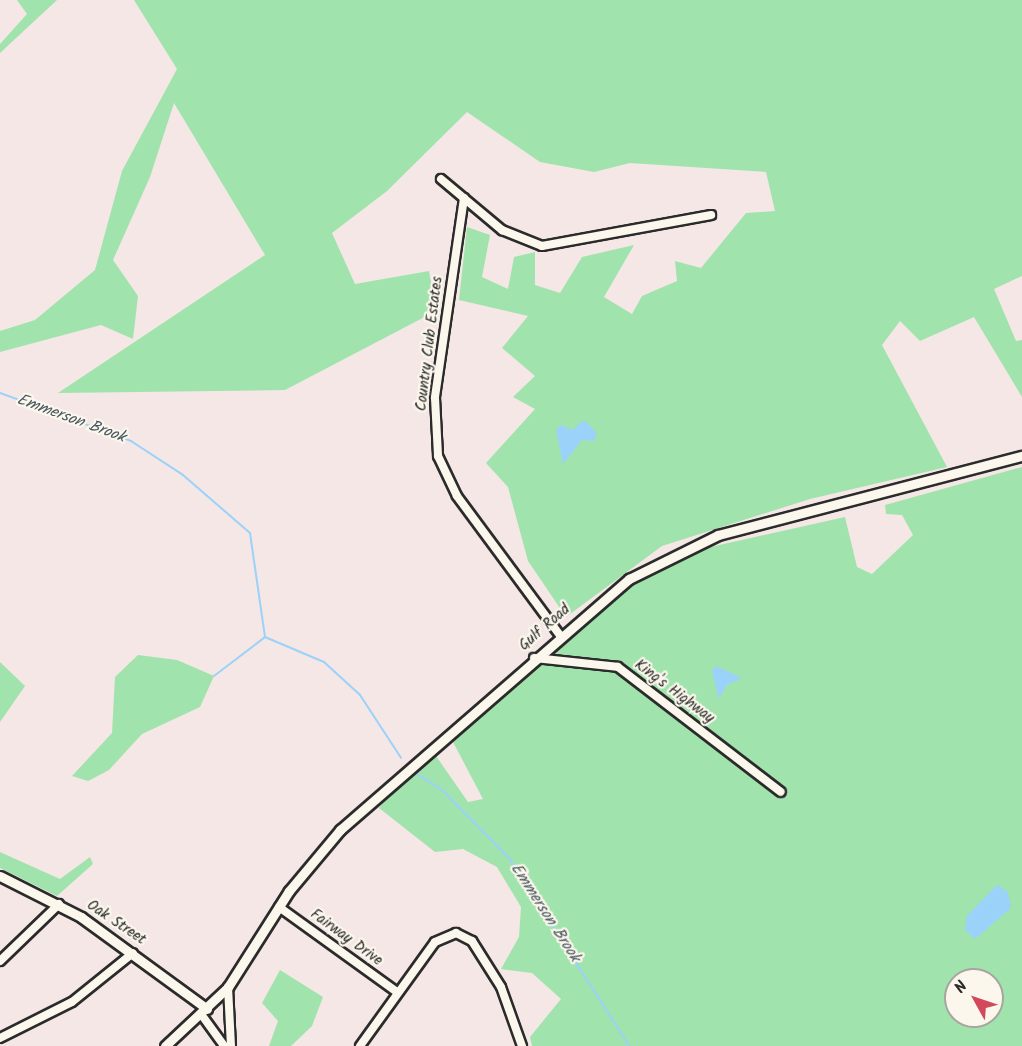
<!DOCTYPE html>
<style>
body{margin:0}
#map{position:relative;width:1022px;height:1046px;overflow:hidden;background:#f4e7e5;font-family:Kalam,sans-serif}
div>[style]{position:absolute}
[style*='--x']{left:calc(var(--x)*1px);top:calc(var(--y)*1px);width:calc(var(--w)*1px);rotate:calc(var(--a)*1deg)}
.green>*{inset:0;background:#a1e3ad}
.water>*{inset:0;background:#9bd2fa}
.stream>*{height:2px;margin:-1px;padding:0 1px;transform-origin:1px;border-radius:1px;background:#9bd2fa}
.roads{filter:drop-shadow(2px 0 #2b2b2b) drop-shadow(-2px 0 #2b2b2b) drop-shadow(0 2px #2b2b2b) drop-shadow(0 -2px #2b2b2b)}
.minor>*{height:8px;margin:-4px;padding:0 4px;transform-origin:4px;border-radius:4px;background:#fbf7ec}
.tertiary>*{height:9px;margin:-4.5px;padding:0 4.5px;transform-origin:4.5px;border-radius:4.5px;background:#fbf7ec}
span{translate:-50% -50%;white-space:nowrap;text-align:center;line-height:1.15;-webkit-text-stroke:4.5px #fbf7ec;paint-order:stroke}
.street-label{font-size:15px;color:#2b2b2b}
.water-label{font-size:16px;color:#47555f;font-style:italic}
.north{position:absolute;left:944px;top:968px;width:60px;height:60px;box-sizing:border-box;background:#fbf7ec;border:2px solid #a8a59f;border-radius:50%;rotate:310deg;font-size:16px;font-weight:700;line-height:24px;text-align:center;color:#2b2b2b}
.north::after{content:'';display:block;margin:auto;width:21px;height:27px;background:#d1495b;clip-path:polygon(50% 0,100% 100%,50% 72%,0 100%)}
</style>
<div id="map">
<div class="green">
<i style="clip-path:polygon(17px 0,57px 0,0 53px,0 44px,27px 14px)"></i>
<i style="clip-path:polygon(134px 0,1022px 0,1022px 276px,994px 289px,1016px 341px,1022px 340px,1022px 397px,974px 317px,920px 341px,900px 321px,882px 345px,947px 467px,810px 499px,662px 546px,566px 617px,528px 561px,508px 487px,486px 463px,535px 409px,513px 397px,535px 376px,502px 348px,528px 316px,459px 300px,467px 227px,490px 235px,482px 277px,508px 289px,514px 257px,535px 252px,535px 285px,560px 293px,582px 257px,634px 245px,604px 297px,632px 314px,642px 296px,677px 281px,675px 261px,701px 268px,746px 213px,775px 211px,766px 172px,630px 163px,594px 172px,540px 162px,467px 112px,387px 191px,332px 233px,355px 284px,429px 271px,436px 311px,285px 390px,58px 393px,265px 255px,174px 103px,150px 177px,113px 260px,138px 296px,133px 339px,101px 325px,0 352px,0 331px,35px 320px,95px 270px,122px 171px,177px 69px)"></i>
<i style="clip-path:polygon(evenodd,1022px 467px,1022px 1046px,532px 1046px,530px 1037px,561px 999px,532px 973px,501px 969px,519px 937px,521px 907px,497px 867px,463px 849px,435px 852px,379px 808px,404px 777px,436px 756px,468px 802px,483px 799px,453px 742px,470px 717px,619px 589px,697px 550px,845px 517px,857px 567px,872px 574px,913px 535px,902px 515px,886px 514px,885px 505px,1022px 467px,956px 980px,992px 980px,992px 1016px,956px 1016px,956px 980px)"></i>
<i style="clip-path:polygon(138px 655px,177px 660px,214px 676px,200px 707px,142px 734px,109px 770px,88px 781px,72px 776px,112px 733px,115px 677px)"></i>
<i style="clip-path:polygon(0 662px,25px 686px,0 722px)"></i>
<i style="clip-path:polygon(0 852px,60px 879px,90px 857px,93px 864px,57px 896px,0 868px)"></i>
<i style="clip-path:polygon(280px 970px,323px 997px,312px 1026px,291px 1046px,269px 1046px,278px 1021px,262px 1003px)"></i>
</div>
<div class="water">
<i style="clip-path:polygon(584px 420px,597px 433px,594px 441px,582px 440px,563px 464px,556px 430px,561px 425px,572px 430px)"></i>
<i style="clip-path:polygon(716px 666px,742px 678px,727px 685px,719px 699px,712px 671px)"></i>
<i style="clip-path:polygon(997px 885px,1008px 892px,1011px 908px,975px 939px,965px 930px,967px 916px)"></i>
</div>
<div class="stream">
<i style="--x:0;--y:393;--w:140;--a:20.1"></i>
<i style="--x:131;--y:441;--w:62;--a:33.2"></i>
<i style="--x:183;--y:475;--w:89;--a:40.9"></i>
<i style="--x:250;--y:533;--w:105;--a:81.8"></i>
<i style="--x:265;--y:637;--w:64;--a:23"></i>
<i style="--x:324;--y:662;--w:49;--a:42.5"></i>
<i style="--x:360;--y:695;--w:75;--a:56.9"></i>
<i style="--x:214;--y:676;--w:64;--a:-37.4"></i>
<i style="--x:415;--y:773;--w:31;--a:32"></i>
<i style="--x:441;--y:789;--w:97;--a:45.4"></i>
<i style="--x:509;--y:858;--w:223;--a:57.4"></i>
</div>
<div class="roads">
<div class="minor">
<i style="--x:441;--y:179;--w:80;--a:39.9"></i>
<i style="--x:502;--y:230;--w:43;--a:21.8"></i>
<i style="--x:542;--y:246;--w:172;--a:-10.4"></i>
<i style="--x:464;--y:198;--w:202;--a:98.3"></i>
<i style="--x:435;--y:398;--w:58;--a:87"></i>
<i style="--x:438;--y:456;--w:44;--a:64.6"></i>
<i style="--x:457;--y:496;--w:173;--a:53.5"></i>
<i style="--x:534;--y:658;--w:84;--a:6.1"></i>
<i style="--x:618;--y:667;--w:205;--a:37.5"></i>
<i style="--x:279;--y:907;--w:145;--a:35.8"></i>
<i style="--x:0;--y:961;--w:82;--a:-44"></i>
<i style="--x:228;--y:987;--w:59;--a:87.1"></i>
<i style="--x:201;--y:1014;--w:39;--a:54"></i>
<i style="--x:0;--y:1038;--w:80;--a:-26.6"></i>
<i style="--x:72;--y:1002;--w:78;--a:-38.8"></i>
<i style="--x:360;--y:1046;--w:128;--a:-54.2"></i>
<i style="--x:435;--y:942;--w:23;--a:-23"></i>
<i style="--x:456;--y:933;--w:18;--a:27"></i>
<i style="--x:472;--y:941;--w:54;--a:57.8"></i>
<i style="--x:501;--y:987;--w:63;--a:70.4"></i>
</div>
<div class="tertiary">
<i style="--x:0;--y:876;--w:91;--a:26.8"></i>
<i style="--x:81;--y:917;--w:156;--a:36.1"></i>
<i style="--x:165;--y:1046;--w:86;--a:-43.1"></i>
<i style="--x:228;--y:987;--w:114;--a:-57.6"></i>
<i style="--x:289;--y:891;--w:80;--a:-50.1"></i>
<i style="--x:340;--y:830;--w:383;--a:-41"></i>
<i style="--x:629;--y:579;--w:99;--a:-26.3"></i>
<i style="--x:718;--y:535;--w:314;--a:-14.6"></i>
</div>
</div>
<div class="street-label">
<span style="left:430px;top:344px;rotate:-83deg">Country Club Estates</span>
<span style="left:545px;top:628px;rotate:-41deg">Gulf Road</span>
<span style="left:674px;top:692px;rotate:37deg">King's Highway</span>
<span style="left:116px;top:923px;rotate:34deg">Oak Street</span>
<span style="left:346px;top:938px;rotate:36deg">Fairway Drive</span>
</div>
<div class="water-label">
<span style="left:71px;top:419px;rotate:20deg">Emmerson Brook</span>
<span style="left:545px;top:913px;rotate:57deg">Emmerson Brook</span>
</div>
<div class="north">N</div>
</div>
